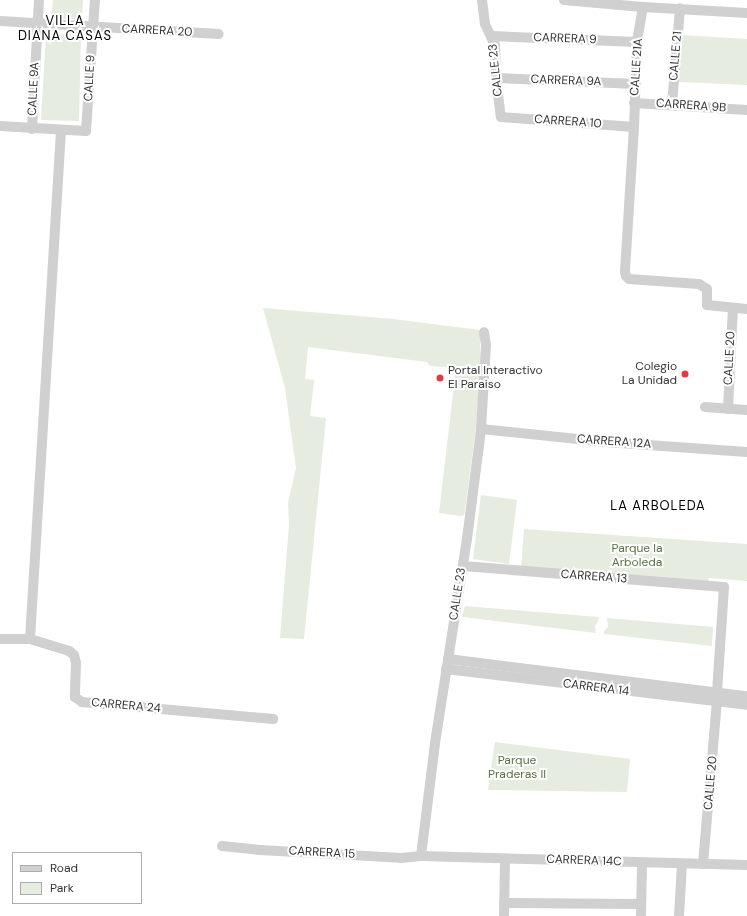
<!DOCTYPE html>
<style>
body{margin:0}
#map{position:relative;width:747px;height:916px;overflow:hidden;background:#fff;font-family:"DM Sans",sans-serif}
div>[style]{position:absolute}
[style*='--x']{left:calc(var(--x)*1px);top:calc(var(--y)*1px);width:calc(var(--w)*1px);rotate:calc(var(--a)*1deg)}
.green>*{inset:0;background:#e6ecdf}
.street>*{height:10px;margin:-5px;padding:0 5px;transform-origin:5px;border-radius:5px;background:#d0d0d0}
.dots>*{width:11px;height:11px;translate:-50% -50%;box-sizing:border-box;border:2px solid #fff;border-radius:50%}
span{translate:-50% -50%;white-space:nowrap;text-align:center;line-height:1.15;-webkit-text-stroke:4px #fff;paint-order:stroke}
.street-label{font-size:12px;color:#333}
.poi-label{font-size:12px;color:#333}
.right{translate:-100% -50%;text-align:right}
.left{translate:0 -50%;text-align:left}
.park-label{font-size:12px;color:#56703f}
.neighbourhood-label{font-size:13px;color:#000;letter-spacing:1px}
.legend{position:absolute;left:12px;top:852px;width:130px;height:52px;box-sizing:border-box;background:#fff;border:1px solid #adadad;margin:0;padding:5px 7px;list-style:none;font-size:12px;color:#333}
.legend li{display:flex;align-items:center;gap:8px;height:20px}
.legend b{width:20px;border:1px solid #adadad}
</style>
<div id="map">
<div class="green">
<i style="clip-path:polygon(53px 0,83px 0,82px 19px,51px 19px)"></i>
<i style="clip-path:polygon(81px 34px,79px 121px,41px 120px,46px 35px)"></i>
<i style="clip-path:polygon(682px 35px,747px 39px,747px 85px,678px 82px)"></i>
<i style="clip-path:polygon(263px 308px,393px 319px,480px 330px,480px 371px,476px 427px,465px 511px,464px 515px,460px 516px,439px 513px,456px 368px,430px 366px,427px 362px,308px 347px,305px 379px,314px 380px,310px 416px,326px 418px,304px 639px,280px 638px,289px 525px,288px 502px,296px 468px,285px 388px)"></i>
<i style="clip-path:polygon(481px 495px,517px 500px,509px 564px,473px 559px)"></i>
<i style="clip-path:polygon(524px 529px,747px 544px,747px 581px,709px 578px,708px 581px,521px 568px)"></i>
<i style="clip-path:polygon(465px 606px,599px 617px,598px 622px,595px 626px,596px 633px,462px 617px)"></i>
<i style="clip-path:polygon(607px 618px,713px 627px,712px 646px,604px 634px,604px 631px,608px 627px)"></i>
<i style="clip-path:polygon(495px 742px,630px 759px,627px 792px,488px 790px)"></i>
</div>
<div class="street">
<i style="--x:482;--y:0;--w:24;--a:83"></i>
<i style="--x:485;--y:24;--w:23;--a:65"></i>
<i style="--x:495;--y:45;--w:33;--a:88"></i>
<i style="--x:496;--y:78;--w:39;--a:83"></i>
<i style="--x:501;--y:117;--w:133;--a:4.3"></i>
<i style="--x:564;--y:0;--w:79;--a:5.1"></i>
<i style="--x:643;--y:7;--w:104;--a:3.3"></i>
<i style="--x:643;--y:7;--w:36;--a:100"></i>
<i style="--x:637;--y:42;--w:85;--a:92"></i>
<i style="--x:634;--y:127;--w:145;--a:93.6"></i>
<i style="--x:625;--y:272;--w:4;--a:76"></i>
<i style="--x:626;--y:276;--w:4;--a:45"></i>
<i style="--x:629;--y:279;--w:70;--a:4.1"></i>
<i style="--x:699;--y:284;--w:9;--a:32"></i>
<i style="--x:707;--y:289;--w:16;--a:90"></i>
<i style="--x:707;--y:305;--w:40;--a:5.7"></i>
<i style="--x:0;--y:21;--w:219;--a:3.4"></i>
<i style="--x:492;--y:36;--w:145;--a:2.4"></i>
<i style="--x:496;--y:78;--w:140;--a:2.5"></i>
<i style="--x:634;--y:103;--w:113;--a:3.5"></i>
<i style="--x:672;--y:104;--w:96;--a:-85.2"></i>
<i style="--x:0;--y:126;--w:86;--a:3.3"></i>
<i style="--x:86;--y:131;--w:131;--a:-86.1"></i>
<i style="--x:32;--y:129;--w:129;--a:-86.9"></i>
<i style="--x:705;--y:407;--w:42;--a:4.1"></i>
<i style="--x:728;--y:409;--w:101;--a:-87.2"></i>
<i style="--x:481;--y:429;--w:126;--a:5.9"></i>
<i style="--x:606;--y:442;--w:141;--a:4.1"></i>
<i style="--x:463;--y:566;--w:262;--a:4.6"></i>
<i style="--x:724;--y:587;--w:106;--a:93.8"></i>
<i style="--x:0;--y:639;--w:30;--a:0"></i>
<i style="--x:30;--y:639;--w:41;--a:17.1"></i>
<i style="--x:69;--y:651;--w:6;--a:39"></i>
<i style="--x:74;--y:655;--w:8;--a:76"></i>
<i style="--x:76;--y:663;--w:34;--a:92"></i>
<i style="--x:75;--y:697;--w:9;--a:36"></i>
<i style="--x:82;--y:702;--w:192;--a:5.1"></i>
<i style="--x:30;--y:639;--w:509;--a:-86.51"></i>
<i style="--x:448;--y:659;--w:301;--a:7.1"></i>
<i style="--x:446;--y:669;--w:303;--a:6.8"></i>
<i style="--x:222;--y:846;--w:38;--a:6"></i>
<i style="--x:260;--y:850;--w:141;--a:3.2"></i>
<i style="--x:401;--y:858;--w:20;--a:-6"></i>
<i style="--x:421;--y:856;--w:326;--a:1.6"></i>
<i style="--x:421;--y:856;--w:114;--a:-82.9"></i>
<i style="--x:435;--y:743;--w:206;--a:-81.1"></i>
<i style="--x:467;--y:539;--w:111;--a:-82.7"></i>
<i style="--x:481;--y:429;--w:84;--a:-86.6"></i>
<i style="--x:486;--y:345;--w:13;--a:-99"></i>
<i style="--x:703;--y:864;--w:163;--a:-85.1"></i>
<i style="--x:504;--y:903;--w:137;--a:0.4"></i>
<i style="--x:504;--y:916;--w:57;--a:-89"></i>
<i style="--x:641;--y:916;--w:53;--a:-88.9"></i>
<i style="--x:679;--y:916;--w:52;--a:-86.7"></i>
</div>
<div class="dots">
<i style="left:685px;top:374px;background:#e63946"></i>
<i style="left:440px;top:378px;background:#e63946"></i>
</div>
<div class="street-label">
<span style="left:157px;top:31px;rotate:3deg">CARRERA 20</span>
<span style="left:565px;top:39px;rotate:2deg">CARRERA 9</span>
<span style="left:676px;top:56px;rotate:-85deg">CALLE 21</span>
<span style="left:637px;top:67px;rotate:-86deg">CALLE 21A</span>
<span style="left:496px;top:70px;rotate:-96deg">CALLE 23</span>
<span style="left:90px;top:78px;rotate:-87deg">CALLE 9</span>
<span style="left:566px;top:81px;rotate:2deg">CARRERA 9A</span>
<span style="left:34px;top:89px;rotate:-87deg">CALLE 9A</span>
<span style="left:691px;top:106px;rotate:4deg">CARRERA 9B</span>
<span style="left:568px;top:122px;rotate:4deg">CARRERA 10</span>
<span style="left:730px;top:358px;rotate:-87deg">CALLE 20</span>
<span style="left:614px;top:442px;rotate:4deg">CARRERA 12A</span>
<span style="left:594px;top:577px;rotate:4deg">CARRERA 13</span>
<span style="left:458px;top:594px;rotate:-81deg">CALLE 23</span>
<span style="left:596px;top:688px;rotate:7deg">CARRERA 14</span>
<span style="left:126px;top:706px;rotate:5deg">CARRERA 24</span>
<span style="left:711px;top:783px;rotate:-85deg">CALLE 20</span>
<span style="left:322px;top:853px;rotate:3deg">CARRERA 15</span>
<span style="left:584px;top:861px;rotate:2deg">CARRERA 14C</span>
</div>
<div class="poi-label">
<span class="right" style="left:677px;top:374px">Colegio<br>La Unidad</span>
<span class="left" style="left:448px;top:378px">Portal Interactivo<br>El Paraiso</span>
</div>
<div class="park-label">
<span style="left:637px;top:556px">Parque la<br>Arboleda</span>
<span style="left:517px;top:768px">Parque<br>Praderas II</span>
</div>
<div class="neighbourhood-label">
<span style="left:65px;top:29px">VILLA<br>DIANA CASAS</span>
<span style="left:658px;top:506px">LA ARBOLEDA</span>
</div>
<ul class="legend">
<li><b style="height:5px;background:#d0d0d0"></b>Road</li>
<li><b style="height:11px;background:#e6ecdf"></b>Park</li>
</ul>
</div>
